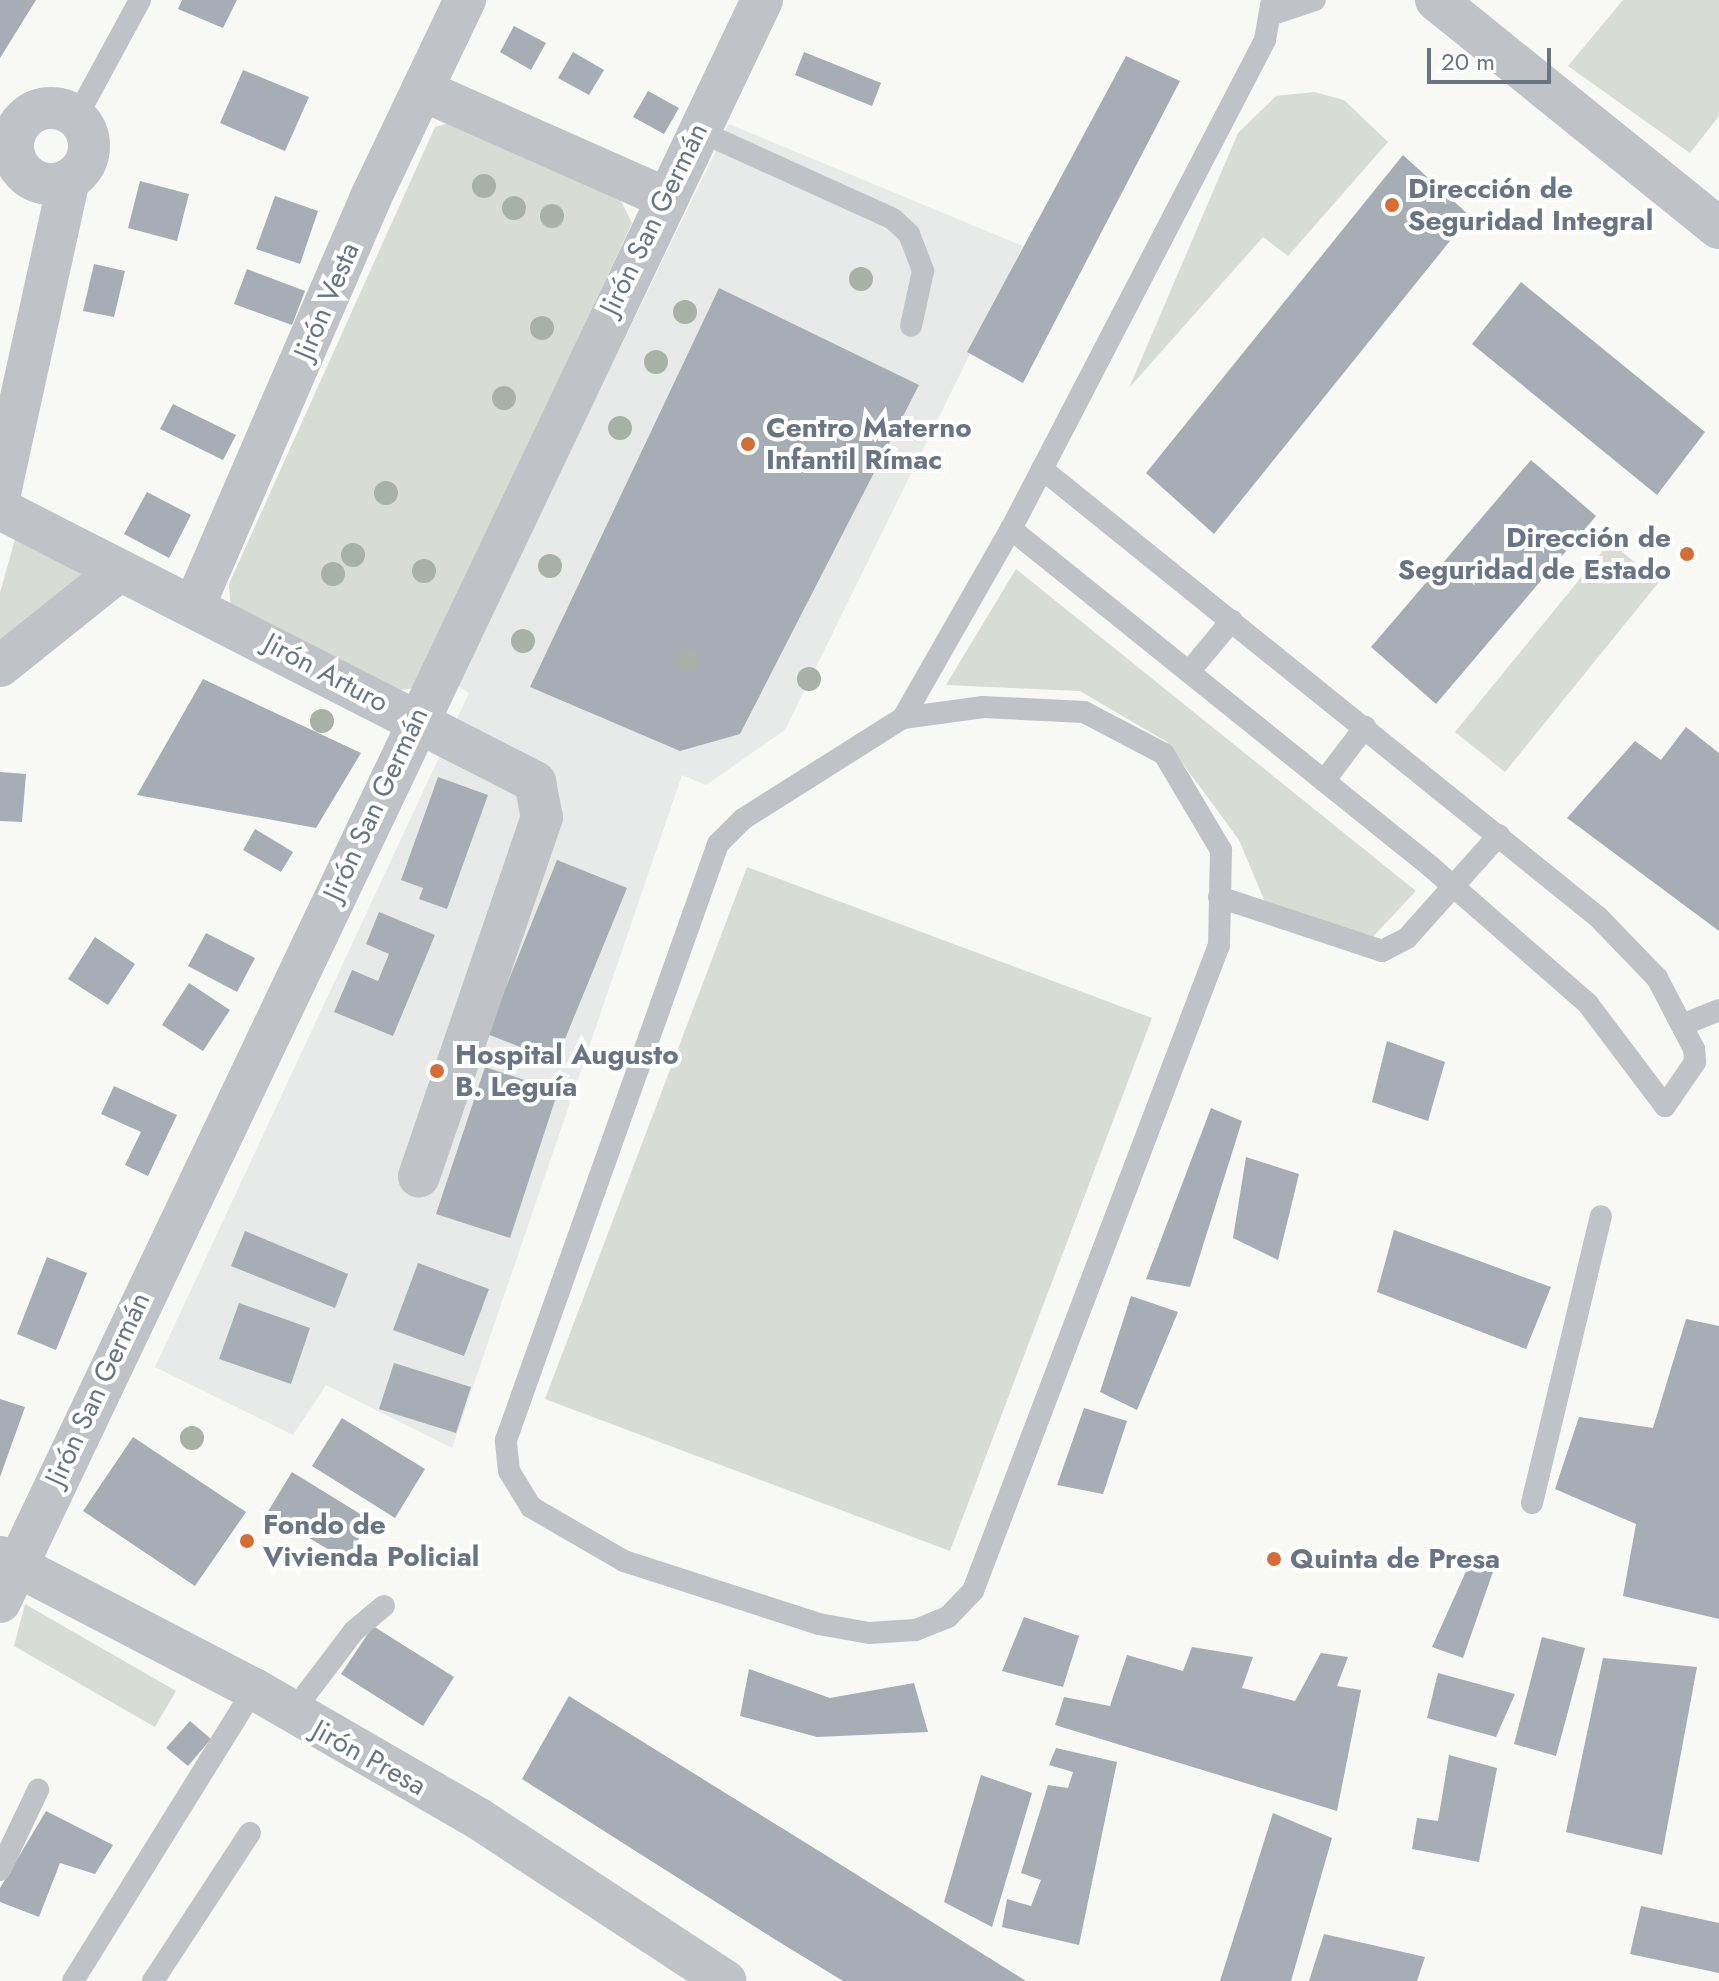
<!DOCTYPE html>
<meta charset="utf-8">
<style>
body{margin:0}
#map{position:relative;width:1719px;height:1981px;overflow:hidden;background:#f8f8f5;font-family:Jost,sans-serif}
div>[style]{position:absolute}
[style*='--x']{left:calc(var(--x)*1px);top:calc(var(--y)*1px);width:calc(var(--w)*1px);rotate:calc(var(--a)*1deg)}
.built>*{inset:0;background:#e8eae9}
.green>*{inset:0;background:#d7dcd5}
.building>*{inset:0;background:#a7adb4}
.service>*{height:22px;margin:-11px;padding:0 11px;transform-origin:11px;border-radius:11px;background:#bfc3c7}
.minor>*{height:42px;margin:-21px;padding:0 21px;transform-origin:21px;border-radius:21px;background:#bfc3c7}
.minor>.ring{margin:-21px;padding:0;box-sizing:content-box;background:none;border:42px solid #bfc3c7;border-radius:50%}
.trees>*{width:24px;height:24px;margin:-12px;border-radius:50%;background:#a8b1a5}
.dots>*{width:22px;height:22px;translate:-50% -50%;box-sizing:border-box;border:4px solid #fff;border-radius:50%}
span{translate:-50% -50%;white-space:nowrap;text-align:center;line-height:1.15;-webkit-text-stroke:8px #fff;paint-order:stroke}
.poi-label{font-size:28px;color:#697584;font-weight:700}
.left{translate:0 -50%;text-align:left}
.right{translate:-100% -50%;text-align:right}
.street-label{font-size:28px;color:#697584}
.scale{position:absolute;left:1427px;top:48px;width:124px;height:36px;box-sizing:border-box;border:4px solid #697584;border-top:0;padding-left:10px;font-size:24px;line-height:28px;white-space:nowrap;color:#697584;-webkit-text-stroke:6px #fff;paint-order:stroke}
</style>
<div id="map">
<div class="built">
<i style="clip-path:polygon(729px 124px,1023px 246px,785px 730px,706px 785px,682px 775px,452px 1448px,326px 1385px,293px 1435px,155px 1367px,469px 693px,456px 685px)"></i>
</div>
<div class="green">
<i style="clip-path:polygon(1623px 0,1719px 0,1719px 116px,1690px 153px,1568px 66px)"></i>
<i style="clip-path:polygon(1314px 92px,1344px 100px,1388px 142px,1288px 256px,1263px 237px,1129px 388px,1238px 133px,1276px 96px)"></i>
<i style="clip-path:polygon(452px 122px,618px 195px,632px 223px,415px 688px,384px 692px,231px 613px,229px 584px,435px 127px)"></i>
<i style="clip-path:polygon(15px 539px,88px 571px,0 652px,0 593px)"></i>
<i style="clip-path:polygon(1610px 542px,1659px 582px,1505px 772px,1455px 732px)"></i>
<i style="clip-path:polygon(1016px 569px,1416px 891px,1365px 945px,1265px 902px,1239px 840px,1167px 742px,1080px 691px,946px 685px)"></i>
<i style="clip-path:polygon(747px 867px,1152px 1018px,950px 1551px,545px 1399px)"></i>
<i style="clip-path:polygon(25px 1604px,176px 1691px,155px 1727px,14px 1646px)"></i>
</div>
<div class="building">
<i style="clip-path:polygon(0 0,36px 0,0 58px)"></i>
<i style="clip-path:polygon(182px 0,237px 0,223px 28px,178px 9px)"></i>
<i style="clip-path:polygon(514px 26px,546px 43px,531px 70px,500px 52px)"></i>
<i style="clip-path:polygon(573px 52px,604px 70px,589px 95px,558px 78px)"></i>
<i style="clip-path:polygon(804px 52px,881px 83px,872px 106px,795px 75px)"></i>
<i style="clip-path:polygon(1126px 56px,1180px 81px,1023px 383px,967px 352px)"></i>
<i style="clip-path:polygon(243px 70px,309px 97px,285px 151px,220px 123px)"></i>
<i style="clip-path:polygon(648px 91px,679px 108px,664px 134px,633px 117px)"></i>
<i style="clip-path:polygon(1403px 155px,1470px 216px,1214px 534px,1146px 473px)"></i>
<i style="clip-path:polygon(140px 181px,189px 194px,177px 241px,128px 228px)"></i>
<i style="clip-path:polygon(275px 196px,318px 211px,300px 264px,256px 249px)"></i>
<i style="clip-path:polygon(94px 264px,125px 271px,114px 317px,83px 311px)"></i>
<i style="clip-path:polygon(247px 269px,305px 291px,292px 325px,234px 304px)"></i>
<i style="clip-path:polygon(1521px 282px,1705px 432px,1657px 495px,1472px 344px)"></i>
<i style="clip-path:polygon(719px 288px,919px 385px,740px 734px,680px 751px,530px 687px)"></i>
<i style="clip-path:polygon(173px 404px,236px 435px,223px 460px,160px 429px)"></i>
<i style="clip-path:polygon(1531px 460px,1596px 516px,1436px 704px,1371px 647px)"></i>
<i style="clip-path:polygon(147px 492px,191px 515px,169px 558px,124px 534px)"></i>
<i style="clip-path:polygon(203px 679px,361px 753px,316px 828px,137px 795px)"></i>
<i style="clip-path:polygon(1686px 727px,1719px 753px,1719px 931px,1567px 818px,1635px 741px,1661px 760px)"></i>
<i style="clip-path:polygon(0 772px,26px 774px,22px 822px,0 821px)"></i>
<i style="clip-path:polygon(438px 777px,488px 795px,447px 909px,419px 899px,423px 888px,401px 880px)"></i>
<i style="clip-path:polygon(255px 829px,293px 852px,281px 872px,243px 850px)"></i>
<i style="clip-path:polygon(557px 860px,627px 888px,556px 1061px,487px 1034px)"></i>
<i style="clip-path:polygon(379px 912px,435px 935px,393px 1036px,334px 1012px,352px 970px,378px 981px,389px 954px,366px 944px)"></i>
<i style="clip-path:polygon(206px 933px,255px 958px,237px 992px,188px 966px)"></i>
<i style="clip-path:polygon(95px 937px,135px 964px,108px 1005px,68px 979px)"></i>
<i style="clip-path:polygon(189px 983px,230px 1010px,203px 1051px,162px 1025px)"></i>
<i style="clip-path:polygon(1387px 1041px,1445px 1062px,1428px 1121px,1372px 1102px)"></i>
<i style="clip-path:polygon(485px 1067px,558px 1091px,510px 1238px,436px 1214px)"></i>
<i style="clip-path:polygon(114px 1086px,177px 1115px,148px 1176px,125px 1165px,141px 1132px,101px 1114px)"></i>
<i style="clip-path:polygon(1211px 1108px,1242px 1121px,1190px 1287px,1146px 1279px)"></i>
<i style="clip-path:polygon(1246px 1157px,1299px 1174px,1278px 1260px,1233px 1238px)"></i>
<i style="clip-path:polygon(1394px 1230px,1551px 1287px,1526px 1349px,1377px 1292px)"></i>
<i style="clip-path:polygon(245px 1231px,348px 1274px,335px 1308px,231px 1266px)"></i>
<i style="clip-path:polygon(47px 1257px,87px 1273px,56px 1350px,17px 1334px)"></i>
<i style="clip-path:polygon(418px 1263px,489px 1289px,464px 1356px,393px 1330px)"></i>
<i style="clip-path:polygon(1131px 1296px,1178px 1312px,1137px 1410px,1100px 1392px)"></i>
<i style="clip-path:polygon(239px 1303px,310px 1328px,291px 1384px,219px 1359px)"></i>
<i style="clip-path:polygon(1686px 1319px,1719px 1326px,1719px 1619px,1623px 1596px,1636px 1524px,1555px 1489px,1579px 1417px,1653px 1428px)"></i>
<i style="clip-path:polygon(394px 1363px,471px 1387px,456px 1433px,379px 1409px)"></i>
<i style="clip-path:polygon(0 1399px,25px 1407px,0 1477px)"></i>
<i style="clip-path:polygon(1084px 1408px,1127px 1421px,1103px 1494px,1057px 1485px)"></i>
<i style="clip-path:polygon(342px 1418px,425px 1469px,395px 1518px,312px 1466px)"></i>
<i style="clip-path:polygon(133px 1437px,246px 1512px,195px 1586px,83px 1511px)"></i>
<i style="clip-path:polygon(292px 1472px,370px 1520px,346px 1560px,267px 1513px)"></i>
<i style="clip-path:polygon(1472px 1558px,1496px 1563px,1463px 1658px,1432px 1647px)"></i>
<i style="clip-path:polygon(1024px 1617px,1079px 1636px,1063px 1687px,1002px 1671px)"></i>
<i style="clip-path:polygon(373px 1626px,454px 1677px,423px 1726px,341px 1674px)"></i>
<i style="clip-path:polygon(1542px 1637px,1585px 1648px,1556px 1756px,1514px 1744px)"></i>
<i style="clip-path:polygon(1192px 1647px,1253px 1657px,1242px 1688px,1295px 1701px,1321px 1653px,1348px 1657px,1337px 1686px,1361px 1690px,1337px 1811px,1055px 1725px,1064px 1697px,1110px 1706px,1127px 1655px,1183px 1671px)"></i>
<i style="clip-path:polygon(1603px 1658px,1697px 1667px,1662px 1855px,1566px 1832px)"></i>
<i style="clip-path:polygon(749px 1669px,830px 1698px,914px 1683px,928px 1732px,817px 1737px,740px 1716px)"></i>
<i style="clip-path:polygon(1438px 1673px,1515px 1694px,1496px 1737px,1427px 1718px)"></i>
<i style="clip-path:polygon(569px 1696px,827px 1856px,1026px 1981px,843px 1981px,776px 1940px,522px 1779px)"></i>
<i style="clip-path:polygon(190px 1721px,211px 1739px,188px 1766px,166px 1748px)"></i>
<i style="clip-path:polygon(1056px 1748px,1117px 1762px,1079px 1945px,1002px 1927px,1007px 1899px,1031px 1906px,1041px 1880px,1021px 1873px,1048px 1785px,1068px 1788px,1073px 1772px,1049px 1765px)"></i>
<i style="clip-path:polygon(1449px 1755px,1497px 1768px,1479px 1862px,1412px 1849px,1417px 1818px,1438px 1821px)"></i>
<i style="clip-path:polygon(981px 1775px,1032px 1793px,992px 1927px,944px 1902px)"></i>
<i style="clip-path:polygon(46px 1811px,113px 1845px,95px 1874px,60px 1863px,39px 1917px,0 1902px,0 1888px)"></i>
<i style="clip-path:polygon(1273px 1813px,1332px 1838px,1291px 1981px,1220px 1981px)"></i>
<i style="clip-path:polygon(1641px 1906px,1719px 1923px,1719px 1973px,1630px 1954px)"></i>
<i style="clip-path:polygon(1324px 1934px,1425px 1957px,1417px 1981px,1309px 1981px)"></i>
</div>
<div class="service">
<i style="--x:1273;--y:14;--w:44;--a:-18.4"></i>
<i style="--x:76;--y:118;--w:134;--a:-61.5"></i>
<i style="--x:697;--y:130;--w:215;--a:24.4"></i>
<i style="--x:893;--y:219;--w:22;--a:43"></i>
<i style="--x:909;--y:234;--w:40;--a:69"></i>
<i style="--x:923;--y:271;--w:56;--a:102.3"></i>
<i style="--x:1011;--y:529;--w:538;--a:38.81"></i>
<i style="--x:1430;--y:866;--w:210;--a:41.1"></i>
<i style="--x:1588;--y:1004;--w:128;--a:53"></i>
<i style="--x:1665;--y:1106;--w:53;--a:-55.7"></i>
<i style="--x:1695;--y:1062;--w:13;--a:-94"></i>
<i style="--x:1694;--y:1049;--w:80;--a:-117.5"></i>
<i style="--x:1657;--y:978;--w:85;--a:-134"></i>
<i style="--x:1598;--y:917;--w:714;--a:-141.14"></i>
<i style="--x:1189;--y:672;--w:67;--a:-50.4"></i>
<i style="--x:903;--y:718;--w:81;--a:-7.8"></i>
<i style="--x:983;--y:707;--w:101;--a:2.8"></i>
<i style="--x:1084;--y:712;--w:90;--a:27.7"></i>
<i style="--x:1164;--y:754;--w:112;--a:59.3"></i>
<i style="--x:1221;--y:850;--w:95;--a:91.2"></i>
<i style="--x:1219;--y:945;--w:691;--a:110.85"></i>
<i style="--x:973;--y:1591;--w:36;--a:134"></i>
<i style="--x:948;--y:1617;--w:35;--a:158"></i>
<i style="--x:915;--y:1630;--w:46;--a:176.3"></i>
<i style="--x:869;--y:1633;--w:51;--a:-169.8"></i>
<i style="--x:819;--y:1624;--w:205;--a:-162.1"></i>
<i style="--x:624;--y:1561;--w:108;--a:-149.9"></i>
<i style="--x:531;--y:1507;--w:42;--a:-121.4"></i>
<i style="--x:509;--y:1471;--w:31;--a:-96"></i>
<i style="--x:506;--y:1440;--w:633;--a:-70.42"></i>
<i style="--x:718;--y:844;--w:35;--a:-45"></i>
<i style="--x:743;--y:819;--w:189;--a:-32.3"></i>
<i style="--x:903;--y:718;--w:218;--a:-60.3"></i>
<i style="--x:1011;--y:529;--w:551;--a:-62.55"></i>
<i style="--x:1265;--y:40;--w:41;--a:-80.1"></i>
<i style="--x:1324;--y:781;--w:68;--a:-52.8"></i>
<i style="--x:1219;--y:897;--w:172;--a:18.3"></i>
<i style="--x:1382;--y:951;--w:28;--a:-27"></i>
<i style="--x:1407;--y:938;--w:138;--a:-48.2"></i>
<i style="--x:1682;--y:1025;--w:40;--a:-22"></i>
<i style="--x:1532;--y:1503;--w:295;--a:-76.5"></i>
<i style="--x:291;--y:1714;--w:104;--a:-52.8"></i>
<i style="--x:354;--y:1631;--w:39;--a:-40"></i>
<i style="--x:0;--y:1870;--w:89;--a:-64.6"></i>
<i style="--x:73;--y:1981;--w:344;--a:-58.2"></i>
<i style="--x:153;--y:1981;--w:177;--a:-56.8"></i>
</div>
<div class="minor">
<i style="--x:1436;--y:0;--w:363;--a:38.9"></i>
<i style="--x:422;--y:90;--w:265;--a:23.9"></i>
<i class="ring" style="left:13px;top:108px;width:34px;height:34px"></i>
<i style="--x:0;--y:493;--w:321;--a:-77.6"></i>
<i style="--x:0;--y:509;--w:601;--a:27.03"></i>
<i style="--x:535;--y:782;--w:36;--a:79"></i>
<i style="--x:542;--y:817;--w:380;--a:108.9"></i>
<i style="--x:195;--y:604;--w:441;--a:-66.6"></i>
<i style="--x:370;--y:199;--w:221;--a:-64.5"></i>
<i style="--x:0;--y:666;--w:152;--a:-38.6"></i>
<i style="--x:0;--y:1557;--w:286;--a:27.5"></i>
<i style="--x:254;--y:1689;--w:260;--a:30"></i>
<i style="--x:479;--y:1819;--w:295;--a:33.3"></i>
<i style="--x:0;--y:1602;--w:1774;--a:-64.56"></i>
</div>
<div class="trees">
<i style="left:484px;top:186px"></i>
<i style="left:514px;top:208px"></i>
<i style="left:552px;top:216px"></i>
<i style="left:861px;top:279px"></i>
<i style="left:685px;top:312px"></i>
<i style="left:542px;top:328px"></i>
<i style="left:656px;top:362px"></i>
<i style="left:504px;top:398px"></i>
<i style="left:620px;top:428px"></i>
<i style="left:386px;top:493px"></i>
<i style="left:353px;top:555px"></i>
<i style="left:550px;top:566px"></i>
<i style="left:424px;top:571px"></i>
<i style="left:333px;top:574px"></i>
<i style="left:523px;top:641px"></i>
<i style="left:687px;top:660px"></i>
<i style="left:809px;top:679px"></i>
<i style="left:322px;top:721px"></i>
<i style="left:192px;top:1438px"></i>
</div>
<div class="dots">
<i style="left:1392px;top:205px;background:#d66c37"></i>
<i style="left:748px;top:444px;background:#d66c37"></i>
<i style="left:1687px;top:554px;background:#d66c37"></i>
<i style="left:437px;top:1071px;background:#d66c37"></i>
<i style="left:247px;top:1541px;background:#d66c37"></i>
<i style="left:1274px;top:1559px;background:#d66c37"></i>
</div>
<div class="poi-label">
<span class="left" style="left:1408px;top:205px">Dirección de<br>Seguridad Integral</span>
<span class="left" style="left:766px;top:444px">Centro Materno<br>Infantil Rímac</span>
<span class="right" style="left:1671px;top:554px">Dirección de<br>Seguridad de Estado</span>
<span class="left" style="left:455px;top:1071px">Hospital Augusto<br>B. Leguía</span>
<span class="left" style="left:263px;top:1541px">Fondo de<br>Vivienda Policial</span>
<span class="left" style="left:1290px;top:1559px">Quinta de Presa</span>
</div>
<div class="street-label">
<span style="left:654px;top:219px;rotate:-64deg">Jirón San Germán</span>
<span style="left:327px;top:301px;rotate:-67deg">Jirón Vesta</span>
<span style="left:326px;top:673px;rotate:28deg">Jirón Arturo</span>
<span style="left:376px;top:804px;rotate:-65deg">Jirón San Germán</span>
<span style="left:98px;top:1389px;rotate:-65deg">Jirón San Germán</span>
<span style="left:369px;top:1758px;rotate:29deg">Jirón Presa</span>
</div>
<div class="scale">20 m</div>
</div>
